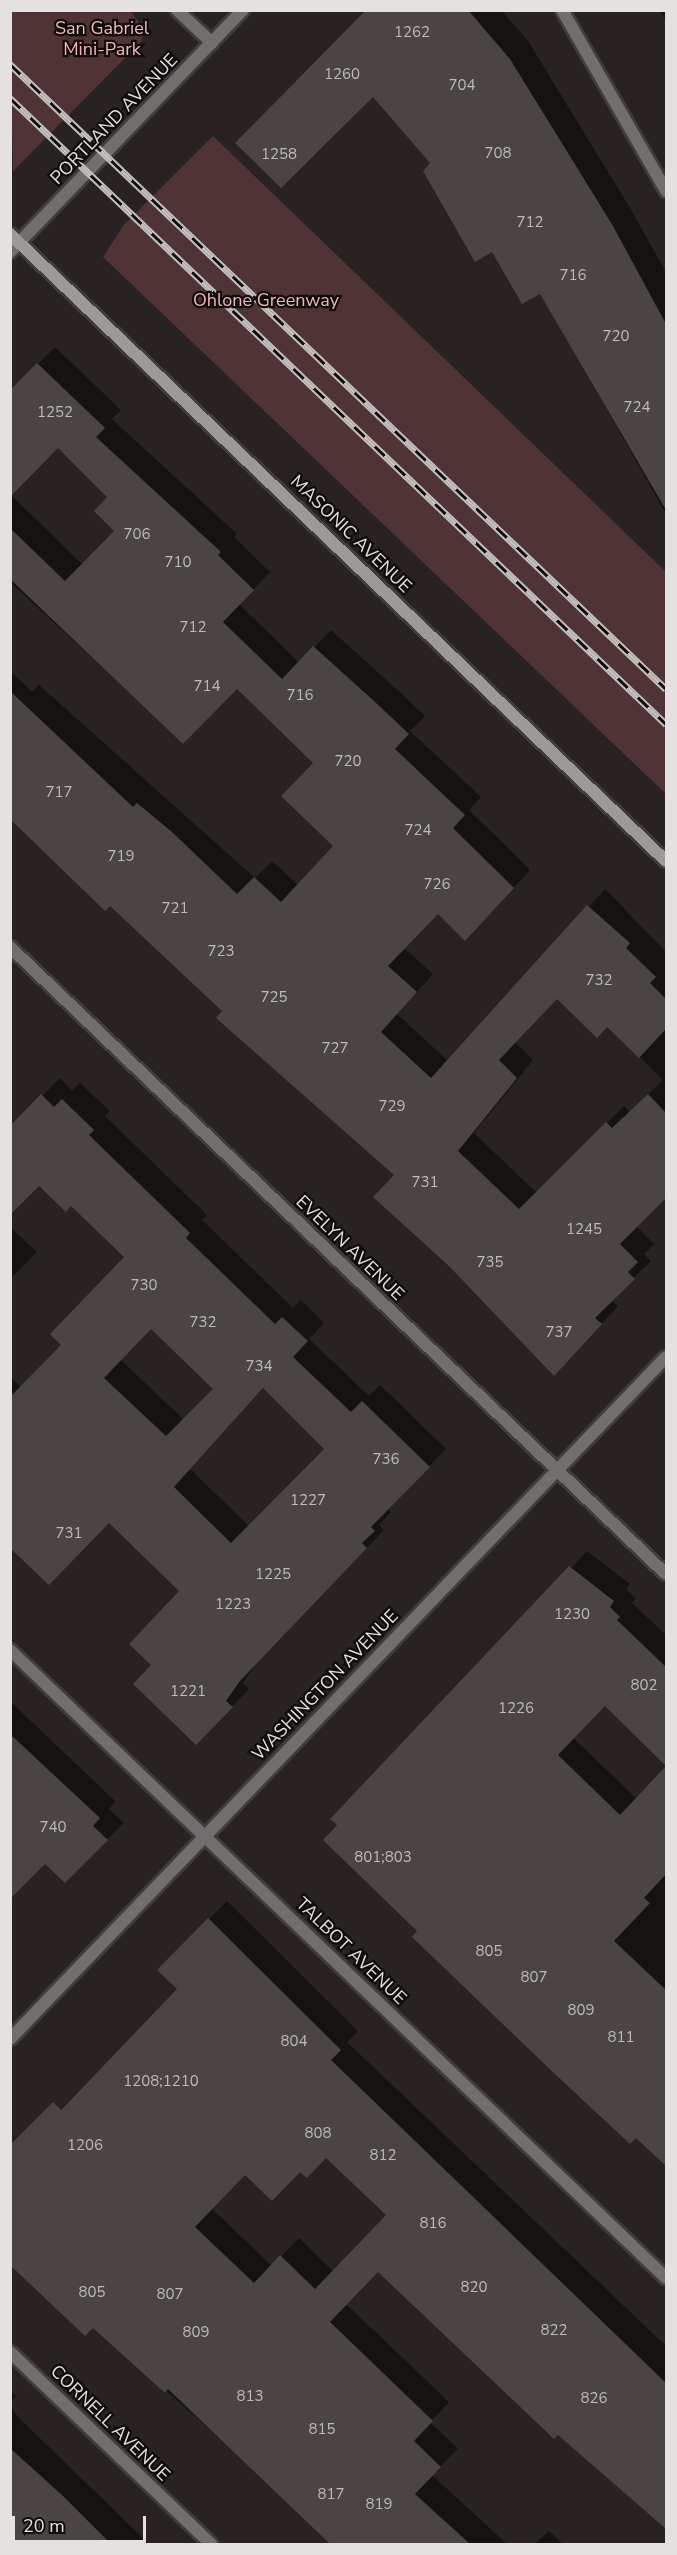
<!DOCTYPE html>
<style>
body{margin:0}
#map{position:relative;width:677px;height:2555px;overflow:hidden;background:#282222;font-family:"Nunito Sans",sans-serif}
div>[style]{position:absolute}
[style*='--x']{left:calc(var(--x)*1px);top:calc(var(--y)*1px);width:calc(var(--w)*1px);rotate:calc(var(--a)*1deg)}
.green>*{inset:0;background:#503435}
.shadow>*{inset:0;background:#0007}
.building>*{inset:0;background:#4a4444}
.roads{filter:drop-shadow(2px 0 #423d3d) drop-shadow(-2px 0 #423d3d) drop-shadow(0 2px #423d3d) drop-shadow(0 -2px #423d3d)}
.street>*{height:12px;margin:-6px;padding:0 6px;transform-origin:6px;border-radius:6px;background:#716e6e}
.secondary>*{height:12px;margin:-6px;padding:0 6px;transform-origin:6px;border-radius:6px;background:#9e9999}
.rail>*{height:7px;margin-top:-3.5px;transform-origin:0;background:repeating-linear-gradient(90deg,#0f0c0c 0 14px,#c3bfbf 0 28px);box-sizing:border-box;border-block:2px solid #c3bfbf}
span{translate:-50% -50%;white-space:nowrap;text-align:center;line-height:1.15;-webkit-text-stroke:4.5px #0f0c0c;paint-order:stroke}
.number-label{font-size:15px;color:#bebaba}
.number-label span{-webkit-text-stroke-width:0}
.park-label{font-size:18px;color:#f6b4b5}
.street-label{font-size:18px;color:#e5e1e1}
.frame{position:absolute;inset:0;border:12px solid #e5e1e1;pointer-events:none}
.scale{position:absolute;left:12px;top:2516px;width:134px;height:27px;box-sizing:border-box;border:3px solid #e5e1e1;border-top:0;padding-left:8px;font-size:18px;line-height:21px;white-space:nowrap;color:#e5e1e1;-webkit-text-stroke:4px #0f0c0c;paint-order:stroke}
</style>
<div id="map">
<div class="green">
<i style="clip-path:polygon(10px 11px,130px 11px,144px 28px,142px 41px,13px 171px)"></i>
<i style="clip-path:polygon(213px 136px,666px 572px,666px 794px,103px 257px,123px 226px)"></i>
</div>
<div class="shadow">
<i style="clip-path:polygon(367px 10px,501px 10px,528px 41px,630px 208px,666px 272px,666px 514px,540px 291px,492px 250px,432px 163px)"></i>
<i style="clip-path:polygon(660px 10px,666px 10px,666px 21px)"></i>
<i style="clip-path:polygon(evenodd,55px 347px,121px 410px,112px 419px,237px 534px,234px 537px,270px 572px,239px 604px,299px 663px,331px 630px,391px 684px,425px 716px,410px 731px,481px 797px,469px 810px,530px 870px,482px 922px,438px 913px,404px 948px,433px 974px,397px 1014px,448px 1061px,605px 889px,666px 952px,666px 1196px,636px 1226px,654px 1244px,644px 1254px,651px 1261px,611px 1300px,618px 1306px,571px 1357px,396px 1175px,110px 904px,10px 819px,10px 671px,32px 692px,39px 685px,255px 878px,272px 861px,298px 885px,335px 846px,315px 763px,237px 687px,183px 742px,10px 582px,10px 392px,55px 347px,58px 446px,109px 497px,116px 531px,83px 565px,11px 495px,58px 446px,55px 347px,557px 998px,608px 1025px,663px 1080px,630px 1112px,624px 1106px,537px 1193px,474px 1133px,533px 1060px,515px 1042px,557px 998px)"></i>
<i style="clip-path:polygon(evenodd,60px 1078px,72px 1091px,80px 1083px,110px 1111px,105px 1116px,207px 1215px,202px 1220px,293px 1308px,301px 1300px,324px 1323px,309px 1339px,369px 1396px,380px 1385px,446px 1449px,388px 1509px,391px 1512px,379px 1525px,384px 1530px,257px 1662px,243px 1683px,249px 1689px,196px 1743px,153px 1665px,181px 1591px,109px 1521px,10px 1534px,10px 1377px,22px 1388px,63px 1345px,126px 1257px,10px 1128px,60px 1078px,151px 1327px,215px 1388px,184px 1420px,120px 1359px,151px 1327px,60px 1078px,264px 1387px,326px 1449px,250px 1527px,190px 1469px,264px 1387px)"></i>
<i style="clip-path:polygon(10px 1227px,37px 1252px,10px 1279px)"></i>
<i style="clip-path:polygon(587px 1551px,630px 1584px,626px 1589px,636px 1599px,632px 1603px,666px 1635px,666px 1763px,605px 1704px,573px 1738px,637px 1799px,666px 1768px,666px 2163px,325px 1840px)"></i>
<i style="clip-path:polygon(12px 1703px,115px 1801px,109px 1809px,124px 1823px,65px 1881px,45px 1862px,10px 1897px)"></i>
<i style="clip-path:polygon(evenodd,227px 1901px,358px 2031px,347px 2042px,666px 2346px,666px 2528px,378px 2270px,346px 2304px,449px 2402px,430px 2422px,458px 2449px,432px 2475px,507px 2544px,329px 2544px,293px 2503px,93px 2326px,10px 2161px,179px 1989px,159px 1970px,227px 1901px,327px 2156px,388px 2215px,334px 2272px,299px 2238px,272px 2266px,212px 2209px,245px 2173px,300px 2170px,327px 2156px)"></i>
<i style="clip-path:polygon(10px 2391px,16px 2396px,10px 2403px)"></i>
<i style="clip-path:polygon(10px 2405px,18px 2417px,149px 2544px,10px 2544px)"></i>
<i style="clip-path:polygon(549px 2531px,563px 2544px,535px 2544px)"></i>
</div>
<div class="building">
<i style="clip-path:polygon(366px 10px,468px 10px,510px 59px,613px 226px,666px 324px,666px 510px,540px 294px,522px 304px,492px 252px,475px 262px,423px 171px,430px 163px,373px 97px,281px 188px,235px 143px)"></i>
<i style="clip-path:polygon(37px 363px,105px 428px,96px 437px,221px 552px,218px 555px,254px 590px,223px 622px,282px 679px,313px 646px,374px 701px,409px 734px,395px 749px,465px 815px,453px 828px,514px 888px,465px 941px,438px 914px,388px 966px,417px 992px,381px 1032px,431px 1078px,587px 905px,630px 943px,626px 948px,656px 977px,650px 983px,666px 999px,666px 1029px,639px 1058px,607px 1027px,597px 1038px,557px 999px,499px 1060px,517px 1078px,458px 1151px,519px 1209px,606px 1122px,612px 1128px,648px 1094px,666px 1113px,666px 1198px,620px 1244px,638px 1262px,628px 1272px,635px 1279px,595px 1318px,602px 1324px,554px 1376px,450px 1267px,373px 1197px,394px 1175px,216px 1018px,222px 1011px,110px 906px,105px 911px,10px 819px,10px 691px,133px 807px,137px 803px,172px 832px,237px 894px,254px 877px,281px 902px,333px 846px,281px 796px,313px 763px,237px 689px,183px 744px,10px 579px,10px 528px,65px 581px,114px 531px,94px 511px,107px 497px,58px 448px,10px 497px,10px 390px)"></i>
<i style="clip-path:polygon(evenodd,41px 1094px,54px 1107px,62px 1099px,94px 1130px,89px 1135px,190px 1233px,186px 1238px,275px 1324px,282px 1317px,308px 1341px,293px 1357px,351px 1412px,362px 1401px,430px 1467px,371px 1527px,375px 1531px,362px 1543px,367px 1548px,240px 1681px,226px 1701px,233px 1707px,196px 1745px,133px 1684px,151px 1665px,129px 1644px,179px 1591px,109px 1523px,49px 1585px,10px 1548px,10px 1397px,61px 1345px,50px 1334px,124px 1257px,71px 1206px,66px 1212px,39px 1186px,10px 1215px,10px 1126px,41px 1094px,151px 1329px,213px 1389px,166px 1436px,104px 1378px,151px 1329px,41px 1094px,263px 1388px,324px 1449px,231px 1543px,174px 1487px,263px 1388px)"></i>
<i style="clip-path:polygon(569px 1566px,614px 1601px,610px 1607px,620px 1617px,617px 1620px,666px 1667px,666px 1766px,605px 1706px,558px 1755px,620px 1815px,666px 1766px,666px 1874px,644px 1898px,650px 1903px,614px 1941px,666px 1990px,666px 2166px,636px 2138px,630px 2144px,556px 2075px,412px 1937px,417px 1931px,323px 1840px,337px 1825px,330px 1819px)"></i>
<i style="clip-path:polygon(10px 1734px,100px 1818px,93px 1826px,108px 1840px,65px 1883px,45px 1864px,10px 1899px)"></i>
<i style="clip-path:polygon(evenodd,208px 1918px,341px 2050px,331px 2060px,666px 2383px,666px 2529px,558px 2435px,554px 2439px,378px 2272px,330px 2322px,433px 2421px,414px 2441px,441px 2467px,415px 2494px,470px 2544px,330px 2544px,168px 2389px,165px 2393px,93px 2328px,85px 2336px,10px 2265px,10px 2145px,53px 2102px,61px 2110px,177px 1989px,157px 1970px,208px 1918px,326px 2158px,386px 2215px,315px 2289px,280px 2255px,254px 2283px,195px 2227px,245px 2175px,272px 2201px,300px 2172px,307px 2178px,326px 2158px)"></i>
<i style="clip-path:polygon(10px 2448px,63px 2496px,111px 2544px,10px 2544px)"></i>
</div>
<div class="roads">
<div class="street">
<i style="--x:177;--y:10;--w:48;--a:43.3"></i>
<i style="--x:562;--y:10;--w:209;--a:60.1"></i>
<i style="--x:10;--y:252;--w:336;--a:-46.1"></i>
<i style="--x:10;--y:947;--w:907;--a:43.71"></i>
<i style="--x:10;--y:1650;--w:908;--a:43.75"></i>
<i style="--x:10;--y:2039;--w:946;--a:-46.11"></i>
<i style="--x:10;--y:2352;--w:278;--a:43.7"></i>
</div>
<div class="secondary">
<i style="--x:10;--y:234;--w:907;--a:43.71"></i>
</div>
</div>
<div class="rail">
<i style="--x:10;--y:64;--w:906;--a:43.61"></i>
<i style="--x:10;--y:98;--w:907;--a:43.66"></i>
</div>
<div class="number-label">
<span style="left:412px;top:33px">1262</span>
<span style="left:342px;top:75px">1260</span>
<span style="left:462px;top:86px">704</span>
<span style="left:498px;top:154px">708</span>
<span style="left:279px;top:155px">1258</span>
<span style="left:530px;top:223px">712</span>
<span style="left:573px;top:276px">716</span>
<span style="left:616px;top:337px">720</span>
<span style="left:637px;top:408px">724</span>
<span style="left:55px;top:413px">1252</span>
<span style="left:137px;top:535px">706</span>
<span style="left:178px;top:563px">710</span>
<span style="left:193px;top:628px">712</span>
<span style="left:207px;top:687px">714</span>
<span style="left:300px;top:696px">716</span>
<span style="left:348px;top:762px">720</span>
<span style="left:59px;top:793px">717</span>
<span style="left:418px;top:831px">724</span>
<span style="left:121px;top:857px">719</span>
<span style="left:437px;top:885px">726</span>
<span style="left:175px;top:909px">721</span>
<span style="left:221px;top:952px">723</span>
<span style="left:599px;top:981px">732</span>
<span style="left:274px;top:998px">725</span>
<span style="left:335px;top:1049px">727</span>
<span style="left:392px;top:1107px">729</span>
<span style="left:425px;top:1183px">731</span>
<span style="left:584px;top:1230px">1245</span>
<span style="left:490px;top:1263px">735</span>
<span style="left:144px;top:1286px">730</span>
<span style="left:203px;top:1323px">732</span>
<span style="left:559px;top:1333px">737</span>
<span style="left:259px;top:1367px">734</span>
<span style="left:386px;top:1460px">736</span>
<span style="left:308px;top:1501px">1227</span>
<span style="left:69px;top:1534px">731</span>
<span style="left:273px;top:1575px">1225</span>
<span style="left:233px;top:1605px">1223</span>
<span style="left:572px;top:1615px">1230</span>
<span style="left:644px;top:1686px">802</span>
<span style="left:188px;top:1692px">1221</span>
<span style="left:516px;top:1709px">1226</span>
<span style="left:53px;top:1828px">740</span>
<span style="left:383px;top:1858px">801;803</span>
<span style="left:489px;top:1952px">805</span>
<span style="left:534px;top:1978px">807</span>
<span style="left:581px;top:2011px">809</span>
<span style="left:621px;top:2038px">811</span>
<span style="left:294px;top:2042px">804</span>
<span style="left:161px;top:2082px">1208;1210</span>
<span style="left:318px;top:2134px">808</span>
<span style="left:85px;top:2146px">1206</span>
<span style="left:383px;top:2156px">812</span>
<span style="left:433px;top:2224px">816</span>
<span style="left:474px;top:2288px">820</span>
<span style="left:92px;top:2293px">805</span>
<span style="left:170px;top:2295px">807</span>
<span style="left:554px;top:2331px">822</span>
<span style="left:196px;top:2333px">809</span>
<span style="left:250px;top:2397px">813</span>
<span style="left:594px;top:2399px">826</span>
<span style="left:322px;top:2430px">815</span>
<span style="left:331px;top:2495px">817</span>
<span style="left:379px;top:2505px">819</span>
</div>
<div class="park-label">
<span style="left:102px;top:39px">San Gabriel<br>Mini-Park</span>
<span style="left:266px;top:300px">Ohlone Greenway</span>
</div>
<div class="street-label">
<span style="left:114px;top:119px;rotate:-46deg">PORTLAND AVENUE</span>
<span style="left:351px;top:534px;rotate:44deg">MASONIC AVENUE</span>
<span style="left:350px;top:1248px;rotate:44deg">EVELYN AVENUE</span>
<span style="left:325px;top:1685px;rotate:-46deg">WASHINGTON AVENUE</span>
<span style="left:351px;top:1951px;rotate:44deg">TALBOT AVENUE</span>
<span style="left:110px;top:2423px;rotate:44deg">CORNELL AVENUE</span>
</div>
<div class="frame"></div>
<div class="scale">20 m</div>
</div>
